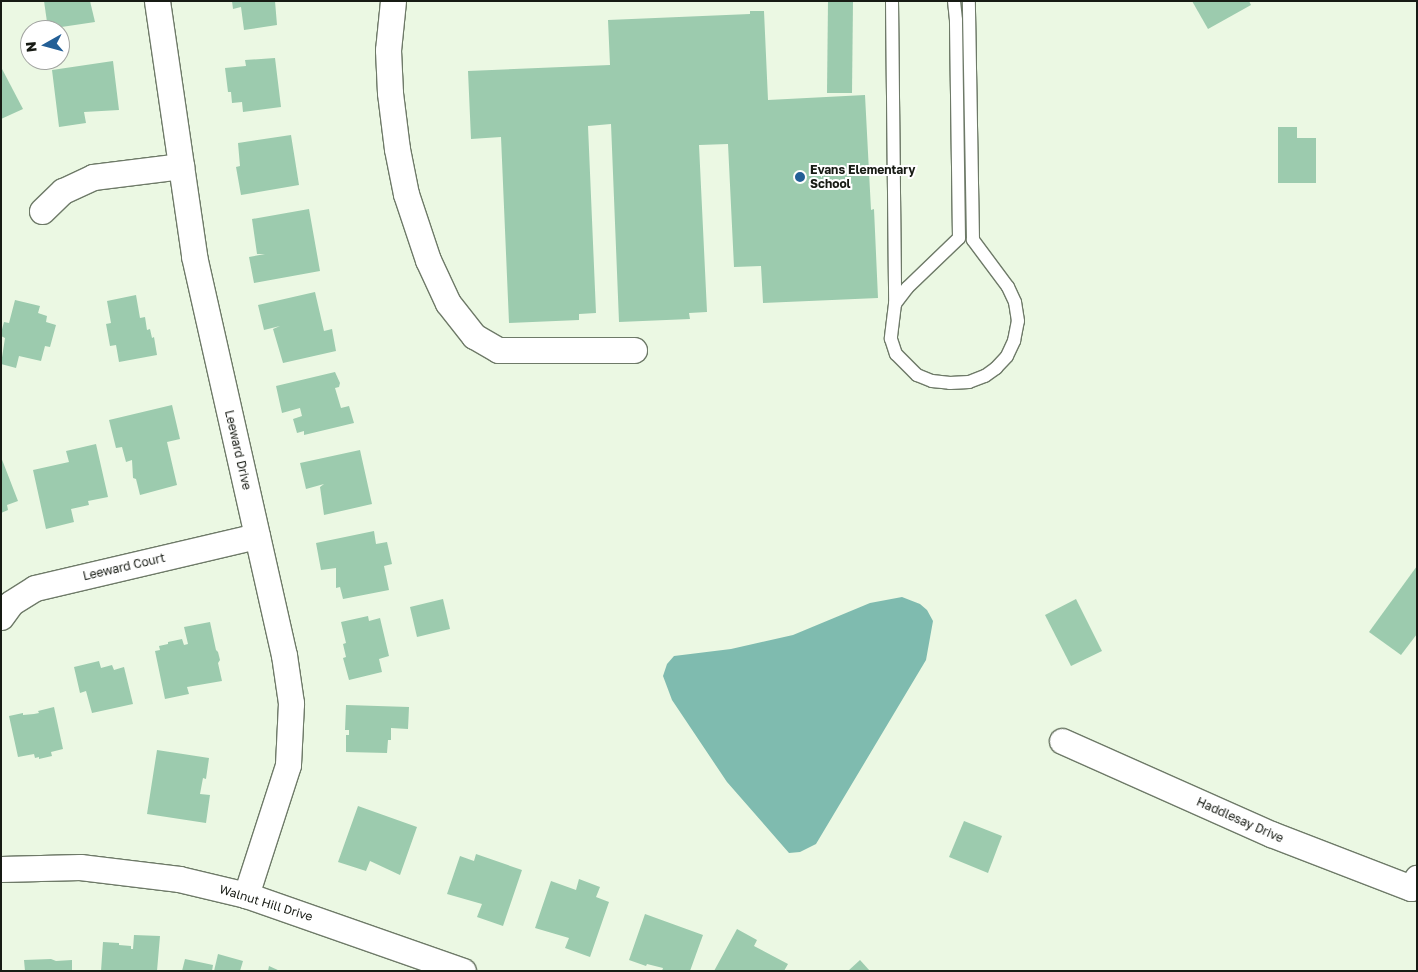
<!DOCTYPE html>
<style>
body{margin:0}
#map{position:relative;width:1418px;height:972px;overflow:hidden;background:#ebf8e3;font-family:"Golos Text",sans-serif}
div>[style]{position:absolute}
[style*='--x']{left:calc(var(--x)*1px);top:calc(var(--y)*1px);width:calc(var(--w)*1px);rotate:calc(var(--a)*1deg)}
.water>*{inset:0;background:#7fbbaf}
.building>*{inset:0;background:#9ccbae}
.roads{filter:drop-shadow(1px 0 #6e7a68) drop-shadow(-1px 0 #6e7a68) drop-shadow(0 1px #6e7a68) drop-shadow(0 -1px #6e7a68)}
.lane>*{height:12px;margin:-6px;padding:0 6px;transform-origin:6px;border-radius:6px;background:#fff}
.street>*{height:25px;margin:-12.5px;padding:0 12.5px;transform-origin:12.5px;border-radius:12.5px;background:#fff}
.dots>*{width:14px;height:14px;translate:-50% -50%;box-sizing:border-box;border:2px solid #fff;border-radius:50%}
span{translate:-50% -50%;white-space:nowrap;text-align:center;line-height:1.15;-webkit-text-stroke:4px #fff;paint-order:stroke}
.poi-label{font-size:12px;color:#171b14;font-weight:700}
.left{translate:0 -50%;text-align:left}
.street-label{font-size:12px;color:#171b14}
.frame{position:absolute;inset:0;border:2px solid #171b14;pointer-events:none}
.north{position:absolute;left:20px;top:20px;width:50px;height:50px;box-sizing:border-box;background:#fff;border:1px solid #a2a4a1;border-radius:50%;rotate:263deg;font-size:14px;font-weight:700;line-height:20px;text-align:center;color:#171b14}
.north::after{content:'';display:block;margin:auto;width:18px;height:22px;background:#235f96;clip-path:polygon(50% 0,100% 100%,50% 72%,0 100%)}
</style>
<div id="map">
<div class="water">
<i style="clip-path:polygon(902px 597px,920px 604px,927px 610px,933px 621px,926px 660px,816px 844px,800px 852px,789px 853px,727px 782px,672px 700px,663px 676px,667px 664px,674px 656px,731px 649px,793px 635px,870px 603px)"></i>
</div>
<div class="building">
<i style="clip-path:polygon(44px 1px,90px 1px,95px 22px,48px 29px)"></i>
<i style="clip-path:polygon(232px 1px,275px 1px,277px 25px,244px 30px,241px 7px,233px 9px)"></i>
<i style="clip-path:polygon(828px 1px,853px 1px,852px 93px,827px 93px)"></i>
<i style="clip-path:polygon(1192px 1px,1249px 1px,1251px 5px,1208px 29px)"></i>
<i style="clip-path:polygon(750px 11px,764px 11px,768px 100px,865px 95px,871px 210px,874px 209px,878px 298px,763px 303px,761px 266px,734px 267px,728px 144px,699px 145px,707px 312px,689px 313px,690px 319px,619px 322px,611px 124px,588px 126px,596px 313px,579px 314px,579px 320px,509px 323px,501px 137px,471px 139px,468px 71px,610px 65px,608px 20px,750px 14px)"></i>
<i style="clip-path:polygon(275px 58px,281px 107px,243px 112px,242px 102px,232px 103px,231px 92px,228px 92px,225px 68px,246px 66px,245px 60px)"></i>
<i style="clip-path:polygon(113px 61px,119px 110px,84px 112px,86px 123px,59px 127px,52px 70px)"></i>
<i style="clip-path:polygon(1px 67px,23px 109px,1px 119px)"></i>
<i style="clip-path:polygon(1278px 127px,1297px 127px,1297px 138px,1316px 138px,1316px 183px,1278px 183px)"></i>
<i style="clip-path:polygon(291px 135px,299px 185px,241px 195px,236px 167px,240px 166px,238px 143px)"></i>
<i style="clip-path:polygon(309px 209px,320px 271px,254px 283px,249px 257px,265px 254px,257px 254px,252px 219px)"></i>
<i style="clip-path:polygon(315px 292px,324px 331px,332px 329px,336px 351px,283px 363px,273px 329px,280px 326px,264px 330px,258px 305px)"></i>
<i style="clip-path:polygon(136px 295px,140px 318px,145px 317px,147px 330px,150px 329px,152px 338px,154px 337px,157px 355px,119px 362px,116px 345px,110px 346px,106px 324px,111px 323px,107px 301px)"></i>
<i style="clip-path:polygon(15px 300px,40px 306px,38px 313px,47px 316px,46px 322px,56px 325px,50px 347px,45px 346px,41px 361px,19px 356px,16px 368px,1px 364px,5px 338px,1px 336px,1px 333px,4px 322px,9px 323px)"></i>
<i style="clip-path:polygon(335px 372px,340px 383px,339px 387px,335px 388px,341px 408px,349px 406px,354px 423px,304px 435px,304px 431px,297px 433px,293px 419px,302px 416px,300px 408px,282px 413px,276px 386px)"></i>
<i style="clip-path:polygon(172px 405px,180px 439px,167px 442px,177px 485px,140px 495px,136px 479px,133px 478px,132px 460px,126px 462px,122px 447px,116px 448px,109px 420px)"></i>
<i style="clip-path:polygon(96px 444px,108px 497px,88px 501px,89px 505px,71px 509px,74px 522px,46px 529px,33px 470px,69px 462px,66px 451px)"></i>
<i style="clip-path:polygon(360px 450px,372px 504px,324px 515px,320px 487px,324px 484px,306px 489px,300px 463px)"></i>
<i style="clip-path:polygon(1px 457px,18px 501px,7px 505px,8px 510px,1px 513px)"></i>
<i style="clip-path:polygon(374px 531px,376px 544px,387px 542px,392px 564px,384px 566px,389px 590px,343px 599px,340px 587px,336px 588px,336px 568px,321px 570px,316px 543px)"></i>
<i style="clip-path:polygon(1417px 566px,1417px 634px,1401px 655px,1369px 632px)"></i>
<i style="clip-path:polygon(443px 599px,450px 629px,417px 637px,410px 607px)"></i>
<i style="clip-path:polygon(1076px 599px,1102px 651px,1071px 666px,1045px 615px)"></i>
<i style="clip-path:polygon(368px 616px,369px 621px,380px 618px,389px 656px,379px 659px,382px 672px,349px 680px,343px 658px,346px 657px,343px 644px,346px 643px,341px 622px)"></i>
<i style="clip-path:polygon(210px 622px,216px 650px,218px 652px,220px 660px,218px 663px,222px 681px,187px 687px,189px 694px,165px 699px,155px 651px,160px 650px,159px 646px,168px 644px,168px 642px,182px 639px,184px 645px,188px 644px,184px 627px)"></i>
<i style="clip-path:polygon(99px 661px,101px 668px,112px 665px,114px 670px,124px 667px,133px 704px,92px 713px,86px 691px,80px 693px,74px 667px)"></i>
<i style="clip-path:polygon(346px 705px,409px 707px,408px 729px,391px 728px,391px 740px,388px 740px,387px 753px,346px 752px,346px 735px,349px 735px,349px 730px,345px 730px)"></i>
<i style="clip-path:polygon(54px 707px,63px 749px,51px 752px,52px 756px,39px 759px,39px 757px,35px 758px,34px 754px,18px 757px,9px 716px,23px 713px,23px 715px,34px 714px,39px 713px,38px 711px)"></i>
<i style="clip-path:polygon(157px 750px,209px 758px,206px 779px,203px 778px,200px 794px,210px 795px,206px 823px,147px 814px)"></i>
<i style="clip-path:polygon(358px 806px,417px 827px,400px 875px,370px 861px,366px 871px,338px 862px)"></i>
<i style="clip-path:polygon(964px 821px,1002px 836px,988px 873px,949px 857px)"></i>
<i style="clip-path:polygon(476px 854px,522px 870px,503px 926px,477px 917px,482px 904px,447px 894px,460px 856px,474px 861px)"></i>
<i style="clip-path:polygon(579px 879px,600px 887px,596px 897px,609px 902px,590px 957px,565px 948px,569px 938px,535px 928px,551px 881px,576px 890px)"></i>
<i style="clip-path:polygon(645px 914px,703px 935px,690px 971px,662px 971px,663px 968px,647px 964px,646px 966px,629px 960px)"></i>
<i style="clip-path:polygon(737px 929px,757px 940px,754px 946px,788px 964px,784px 971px,714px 971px)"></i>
<i style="clip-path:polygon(134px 935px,160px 936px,157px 971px,101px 971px,103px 942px,119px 943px,119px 945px,131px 946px,131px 949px,133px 949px)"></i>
<i style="clip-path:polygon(218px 954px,243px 961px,240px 971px,214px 971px)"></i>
<i style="clip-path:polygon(51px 959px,56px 961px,72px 960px,72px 971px,25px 971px,24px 960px)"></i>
<i style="clip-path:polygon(185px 959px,213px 965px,212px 971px,182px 971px)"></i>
<i style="clip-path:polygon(860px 960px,870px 971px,848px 971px)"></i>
<i style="clip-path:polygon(269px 966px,280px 971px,268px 971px)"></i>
</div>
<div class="roads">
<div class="lane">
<i style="--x:892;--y:1;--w:303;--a:89.4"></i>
<i style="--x:895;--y:304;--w:35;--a:97"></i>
<i style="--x:891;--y:339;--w:16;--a:72"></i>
<i style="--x:896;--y:354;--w:30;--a:45"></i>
<i style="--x:917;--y:375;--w:16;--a:22"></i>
<i style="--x:932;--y:381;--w:18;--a:6"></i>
<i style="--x:950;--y:383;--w:19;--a:-3"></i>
<i style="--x:969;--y:382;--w:17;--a:-21"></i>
<i style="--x:985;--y:376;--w:14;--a:-36"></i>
<i style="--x:996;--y:368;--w:16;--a:-47"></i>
<i style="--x:1007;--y:356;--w:17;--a:-65"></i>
<i style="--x:1014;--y:341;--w:20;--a:-79"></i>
<i style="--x:1018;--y:321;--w:19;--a:-99"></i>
<i style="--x:1015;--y:302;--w:17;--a:-115"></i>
<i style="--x:1008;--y:287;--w:59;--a:-126.7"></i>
<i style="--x:973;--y:240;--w:239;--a:-91"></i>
<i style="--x:895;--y:304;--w:20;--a:-53"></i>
<i style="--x:907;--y:288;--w:72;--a:-43.9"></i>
<i style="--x:959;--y:238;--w:218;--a:-90.8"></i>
<i style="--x:956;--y:20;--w:19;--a:-96"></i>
</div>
<div class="street">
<i style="--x:157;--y:1;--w:258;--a:81.7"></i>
<i style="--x:194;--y:256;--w:409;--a:77.3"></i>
<i style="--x:284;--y:655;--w:49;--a:81.7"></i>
<i style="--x:291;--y:703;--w:62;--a:92.8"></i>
<i style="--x:288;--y:765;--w:137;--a:107.9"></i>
<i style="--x:393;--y:1;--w:49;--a:95.8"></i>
<i style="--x:388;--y:50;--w:43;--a:87.3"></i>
<i style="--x:390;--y:93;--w:56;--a:82.9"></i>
<i style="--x:397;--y:149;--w:46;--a:78.7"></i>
<i style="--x:406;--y:194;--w:70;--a:71.6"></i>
<i style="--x:428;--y:260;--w:47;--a:65.1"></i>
<i style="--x:448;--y:303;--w:42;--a:51.8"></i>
<i style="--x:474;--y:336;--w:28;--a:30"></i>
<i style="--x:498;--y:350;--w:136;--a:0"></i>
<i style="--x:42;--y:211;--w:29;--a:-44"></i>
<i style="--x:63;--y:191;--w:33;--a:-25"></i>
<i style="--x:93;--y:177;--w:89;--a:-7.1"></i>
<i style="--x:1;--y:617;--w:17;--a:-54"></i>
<i style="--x:11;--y:603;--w:28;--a:-32"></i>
<i style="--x:35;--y:588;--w:228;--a:-13.2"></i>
<i style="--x:1062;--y:741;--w:229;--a:24"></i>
<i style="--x:1271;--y:834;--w:150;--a:21.1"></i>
<i style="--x:1411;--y:888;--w:12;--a:-59"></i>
<i style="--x:1;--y:869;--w:79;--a:-1.5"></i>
<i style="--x:80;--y:867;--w:100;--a:6.9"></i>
<i style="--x:179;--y:879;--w:69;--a:13.4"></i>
<i style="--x:246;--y:895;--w:230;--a:19.3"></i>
</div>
</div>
<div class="dots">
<i style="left:800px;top:177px;background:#235f96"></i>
</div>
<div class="poi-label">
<span class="left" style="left:810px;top:177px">Evans Elementary<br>School</span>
</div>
<div class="street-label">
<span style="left:238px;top:450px;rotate:77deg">Leeward Drive</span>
<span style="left:124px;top:567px;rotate:-13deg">Leeward Court</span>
<span style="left:1240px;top:820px;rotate:24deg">Haddlesay Drive</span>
<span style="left:266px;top:903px;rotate:17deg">Walnut Hill Drive</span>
</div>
<div class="frame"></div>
<div class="north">N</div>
</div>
